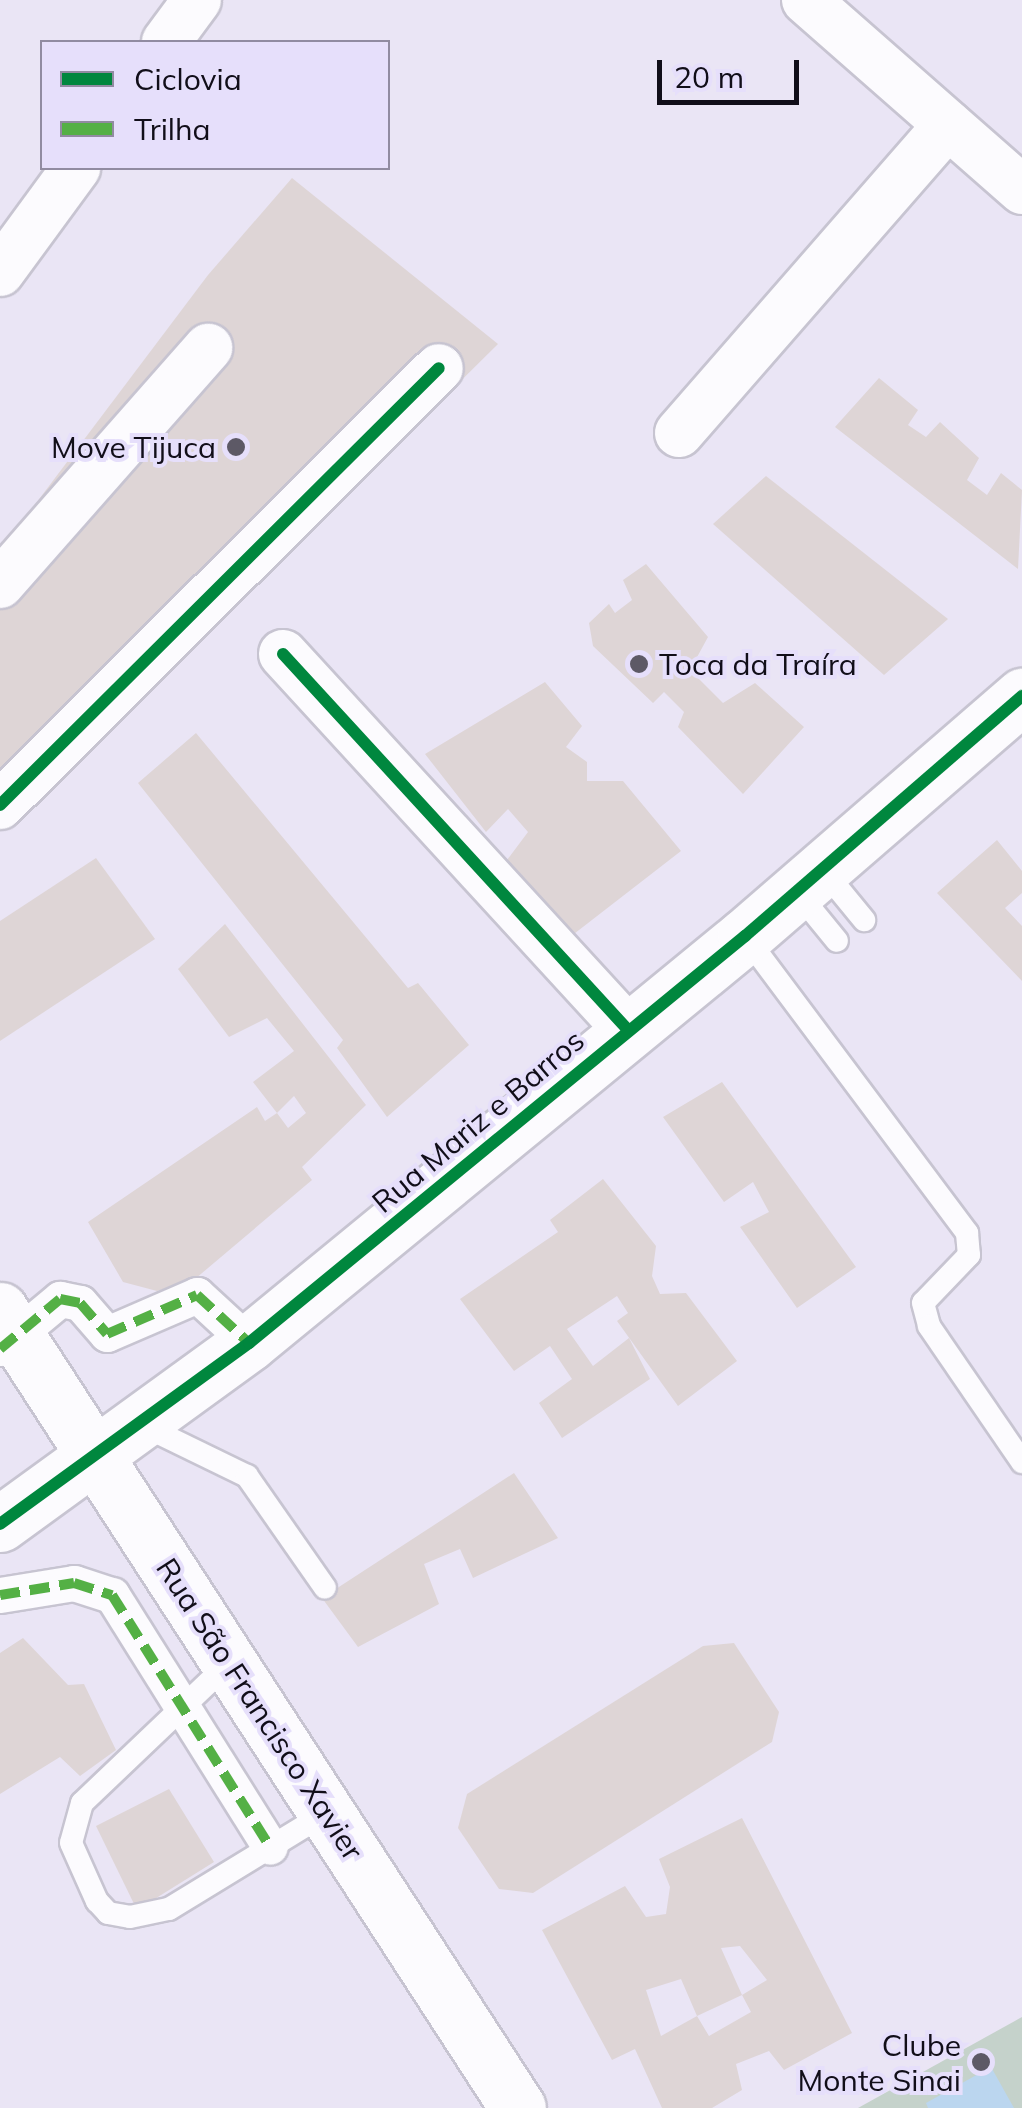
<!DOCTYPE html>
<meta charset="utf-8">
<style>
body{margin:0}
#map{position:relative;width:1022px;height:2108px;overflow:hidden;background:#eae5f5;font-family:Mulish,sans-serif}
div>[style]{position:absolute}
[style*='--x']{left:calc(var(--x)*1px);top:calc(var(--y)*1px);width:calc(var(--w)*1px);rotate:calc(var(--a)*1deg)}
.green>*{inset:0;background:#c5d2cb}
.water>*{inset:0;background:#bbd6ef}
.building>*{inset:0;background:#ded5d6}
.roads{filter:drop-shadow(2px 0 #c7c4d1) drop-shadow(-2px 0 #c7c4d1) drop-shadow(0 2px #c7c4d1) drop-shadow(0 -2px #c7c4d1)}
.service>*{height:22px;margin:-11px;padding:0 11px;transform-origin:11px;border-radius:11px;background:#fcfbfe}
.pedestrian>*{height:35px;margin:-17.5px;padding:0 17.5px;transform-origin:17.5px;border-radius:17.5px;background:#fcfbfe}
.minor>*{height:48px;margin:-24px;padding:0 24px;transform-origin:24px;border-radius:24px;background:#fcfbfe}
.tertiary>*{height:55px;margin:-27.5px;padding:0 27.5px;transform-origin:27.5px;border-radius:27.5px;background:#fcfbfe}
.secondary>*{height:55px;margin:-27.5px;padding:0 27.5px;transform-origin:27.5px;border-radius:27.5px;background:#fcfbfe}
.quiet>*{height:10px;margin-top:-5px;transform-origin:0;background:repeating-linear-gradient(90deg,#54b045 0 20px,transparent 0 30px)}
.cycleway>*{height:12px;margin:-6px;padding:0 6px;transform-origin:6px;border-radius:6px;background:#00873e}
.dots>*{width:28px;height:28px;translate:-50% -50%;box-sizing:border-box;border:5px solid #e6dffb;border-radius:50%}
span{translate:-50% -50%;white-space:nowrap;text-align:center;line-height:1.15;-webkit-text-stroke:8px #e6dffb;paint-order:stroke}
.poi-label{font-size:30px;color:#110e19}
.right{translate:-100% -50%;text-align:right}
.left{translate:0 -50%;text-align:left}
.street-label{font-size:30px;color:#110e19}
.legend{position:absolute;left:40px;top:40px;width:350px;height:130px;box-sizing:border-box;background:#e6dffb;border:2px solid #918ba1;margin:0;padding:12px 18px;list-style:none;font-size:30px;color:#110e19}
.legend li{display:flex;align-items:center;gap:20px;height:50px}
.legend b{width:50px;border:2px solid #918ba1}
.scale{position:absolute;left:657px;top:60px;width:142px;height:45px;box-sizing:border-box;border:5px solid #110e19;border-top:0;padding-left:12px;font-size:30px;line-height:35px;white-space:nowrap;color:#110e19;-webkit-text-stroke:8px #e6dffb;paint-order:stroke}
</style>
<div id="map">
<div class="green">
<i style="clip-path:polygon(1022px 2017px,1022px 2108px,858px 2108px)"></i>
</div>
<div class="water">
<i style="clip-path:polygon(991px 2067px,1014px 2108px,928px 2108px,926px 2103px)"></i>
</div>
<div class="building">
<i style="clip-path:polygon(292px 178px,498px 344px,90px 748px,0 820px,0 551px,208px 275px)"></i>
<i style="clip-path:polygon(879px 378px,918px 410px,908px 425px,926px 437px,940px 422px,979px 458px,967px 480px,987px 495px,1001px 473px,1022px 490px,1018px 569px,835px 427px)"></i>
<i style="clip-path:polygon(766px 476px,948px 619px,884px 675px,713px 524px)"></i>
<i style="clip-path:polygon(646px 564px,708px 637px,690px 670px,723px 703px,755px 683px,804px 727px,743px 794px,678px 727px,684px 712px,664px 692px,653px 703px,593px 646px,589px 623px,609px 604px,615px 613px,632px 600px,623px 580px)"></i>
<i style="clip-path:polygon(545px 682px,582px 726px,566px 747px,587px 762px,587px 781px,623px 781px,681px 851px,570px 937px,507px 860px,528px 832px,508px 809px,486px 832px,425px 754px)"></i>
<i style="clip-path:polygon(196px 733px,408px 988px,418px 983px,469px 1045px,387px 1117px,337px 1048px,343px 1040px,138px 783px)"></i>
<i style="clip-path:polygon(997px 840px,1022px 871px,1022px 893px,1005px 908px,1022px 926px,1022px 981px,937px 893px)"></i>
<i style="clip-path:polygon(96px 858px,155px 939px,0 1041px,0 921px)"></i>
<i style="clip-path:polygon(225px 924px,366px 1105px,302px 1167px,312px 1180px,195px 1279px,157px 1291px,123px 1282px,88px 1222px,257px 1107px,265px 1121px,277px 1113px,288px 1128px,306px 1113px,294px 1096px,277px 1113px,253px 1082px,294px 1051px,267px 1018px,229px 1037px,178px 969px)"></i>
<i style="clip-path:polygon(722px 1082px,856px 1267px,797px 1308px,740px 1227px,769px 1212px,753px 1182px,724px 1202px,663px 1117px)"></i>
<i style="clip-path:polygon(603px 1179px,656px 1246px,652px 1276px,660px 1294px,686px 1293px,737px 1361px,678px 1406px,617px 1321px,628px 1313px,617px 1296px,567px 1329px,593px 1366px,629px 1338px,650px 1379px,562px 1438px,539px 1403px,572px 1379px,550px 1346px,514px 1371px,460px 1299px,558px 1232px,550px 1220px)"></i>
<i style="clip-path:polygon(514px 1473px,558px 1538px,473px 1578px,460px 1549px,424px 1564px,439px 1604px,358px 1647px,322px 1598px)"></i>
<i style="clip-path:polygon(23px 1638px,68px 1685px,84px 1684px,116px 1750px,80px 1776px,60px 1757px,0 1794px,0 1653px)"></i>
<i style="clip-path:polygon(734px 1643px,779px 1712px,772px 1742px,533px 1893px,499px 1889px,458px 1828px,467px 1794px,703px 1646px)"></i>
<i style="clip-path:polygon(169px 1789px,214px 1862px,137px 1910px,96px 1826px)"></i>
<i style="clip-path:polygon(evenodd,742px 1818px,852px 2033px,784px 2070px,769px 2051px,736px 2064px,742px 2090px,712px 2108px,662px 2108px,635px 2049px,612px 2060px,542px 1930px,625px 1886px,646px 1917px,666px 1914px,670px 1887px,659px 1859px,742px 1818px,740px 1946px,767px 1980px,742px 1995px,751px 2012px,709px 2036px,697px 2016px,661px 2036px,646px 1990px,681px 1979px,697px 2016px,742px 1995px,721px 1948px,740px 1946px)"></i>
</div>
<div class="roads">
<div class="service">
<i style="--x:823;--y:870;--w:65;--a:50.6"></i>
<i style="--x:797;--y:892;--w:63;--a:50.8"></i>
<i style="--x:745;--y:936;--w:371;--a:53.2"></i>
<i style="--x:967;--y:1233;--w:22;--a:85"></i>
<i style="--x:969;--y:1255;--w:66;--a:133.8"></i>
<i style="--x:923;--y:1303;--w:24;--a:75"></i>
<i style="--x:929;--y:1326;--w:165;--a:55.6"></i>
<i style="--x:140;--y:1424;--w:119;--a:25.9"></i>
<i style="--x:247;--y:1476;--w:136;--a:55.1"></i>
<i style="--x:230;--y:1662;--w:204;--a:136.4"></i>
<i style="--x:82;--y:1803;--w:41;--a:105.4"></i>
<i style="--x:71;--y:1843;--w:64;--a:65.9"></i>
<i style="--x:97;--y:1901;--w:16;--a:47"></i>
<i style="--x:108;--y:1913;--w:22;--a:10"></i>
<i style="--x:130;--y:1917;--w:40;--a:-12"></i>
<i style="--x:169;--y:1909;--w:186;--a:-31.4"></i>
</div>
<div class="pedestrian">
<i style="--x:1;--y:1348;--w:77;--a:-39.7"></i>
<i style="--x:60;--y:1299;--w:20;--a:11"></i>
<i style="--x:80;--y:1303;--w:41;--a:48.9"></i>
<i style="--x:107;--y:1334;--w:98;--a:-23.4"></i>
<i style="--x:197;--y:1295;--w:71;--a:42.7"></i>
<i style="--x:0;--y:1595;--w:75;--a:-9.2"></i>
<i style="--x:74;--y:1583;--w:40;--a:18"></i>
<i style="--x:112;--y:1595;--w:297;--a:57.9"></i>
</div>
<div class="minor">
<i style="--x:806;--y:0;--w:288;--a:41.3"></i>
<i style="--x:166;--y:42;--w:52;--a:-53.6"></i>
<i style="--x:0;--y:272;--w:129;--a:-53.8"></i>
<i style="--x:679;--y:433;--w:409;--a:-48.9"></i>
<i style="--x:0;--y:584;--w:315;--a:-48.6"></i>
<i style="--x:283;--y:654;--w:510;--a:47.46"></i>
<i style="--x:0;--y:805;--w:619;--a:-44.87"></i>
</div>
<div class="tertiary">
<i style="--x:0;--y:1524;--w:308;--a:-36"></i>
<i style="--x:249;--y:1343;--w:642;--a:-39.37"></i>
<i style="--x:745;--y:936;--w:367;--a:-40.9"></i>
</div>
<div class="secondary">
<i style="--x:0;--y:1310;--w:951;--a:57.01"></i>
</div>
</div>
<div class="quiet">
<i style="--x:0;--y:1349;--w:78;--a:-39.8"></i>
<i style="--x:60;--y:1299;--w:20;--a:11"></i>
<i style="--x:80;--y:1303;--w:41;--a:48.9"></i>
<i style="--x:107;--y:1334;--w:98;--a:-23.4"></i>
<i style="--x:197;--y:1295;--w:71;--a:42.7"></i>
<i style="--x:0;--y:1595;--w:75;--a:-9.2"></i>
<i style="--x:74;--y:1583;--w:40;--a:18"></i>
<i style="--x:112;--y:1595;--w:297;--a:57.9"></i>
</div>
<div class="cycleway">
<i style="--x:283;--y:654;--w:510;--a:47.46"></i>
<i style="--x:0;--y:805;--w:619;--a:-44.87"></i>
<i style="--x:0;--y:1524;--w:308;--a:-36"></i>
<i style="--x:249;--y:1343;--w:642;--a:-39.37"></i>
<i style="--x:745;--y:936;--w:367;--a:-40.9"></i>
</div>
<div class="dots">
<i style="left:236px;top:447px;background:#5d5966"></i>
<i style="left:639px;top:664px;background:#5d5966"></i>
<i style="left:981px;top:2062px;background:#5d5966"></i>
</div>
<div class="poi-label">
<span class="right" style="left:216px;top:447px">Move Tijuca</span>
<span class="left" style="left:659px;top:664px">Toca da Traíra</span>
<span class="right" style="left:961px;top:2062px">Clube<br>Monte Sinai</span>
</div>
<div class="street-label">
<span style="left:478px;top:1121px;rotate:-40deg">Rua Mariz e Barros</span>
<span style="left:260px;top:1709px;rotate:57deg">Rua São Francisco Xavier</span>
</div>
<ul class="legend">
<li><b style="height:12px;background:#00873e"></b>Ciclovia</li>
<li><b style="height:12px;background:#54b045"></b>Trilha</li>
</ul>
<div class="scale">20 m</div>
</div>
